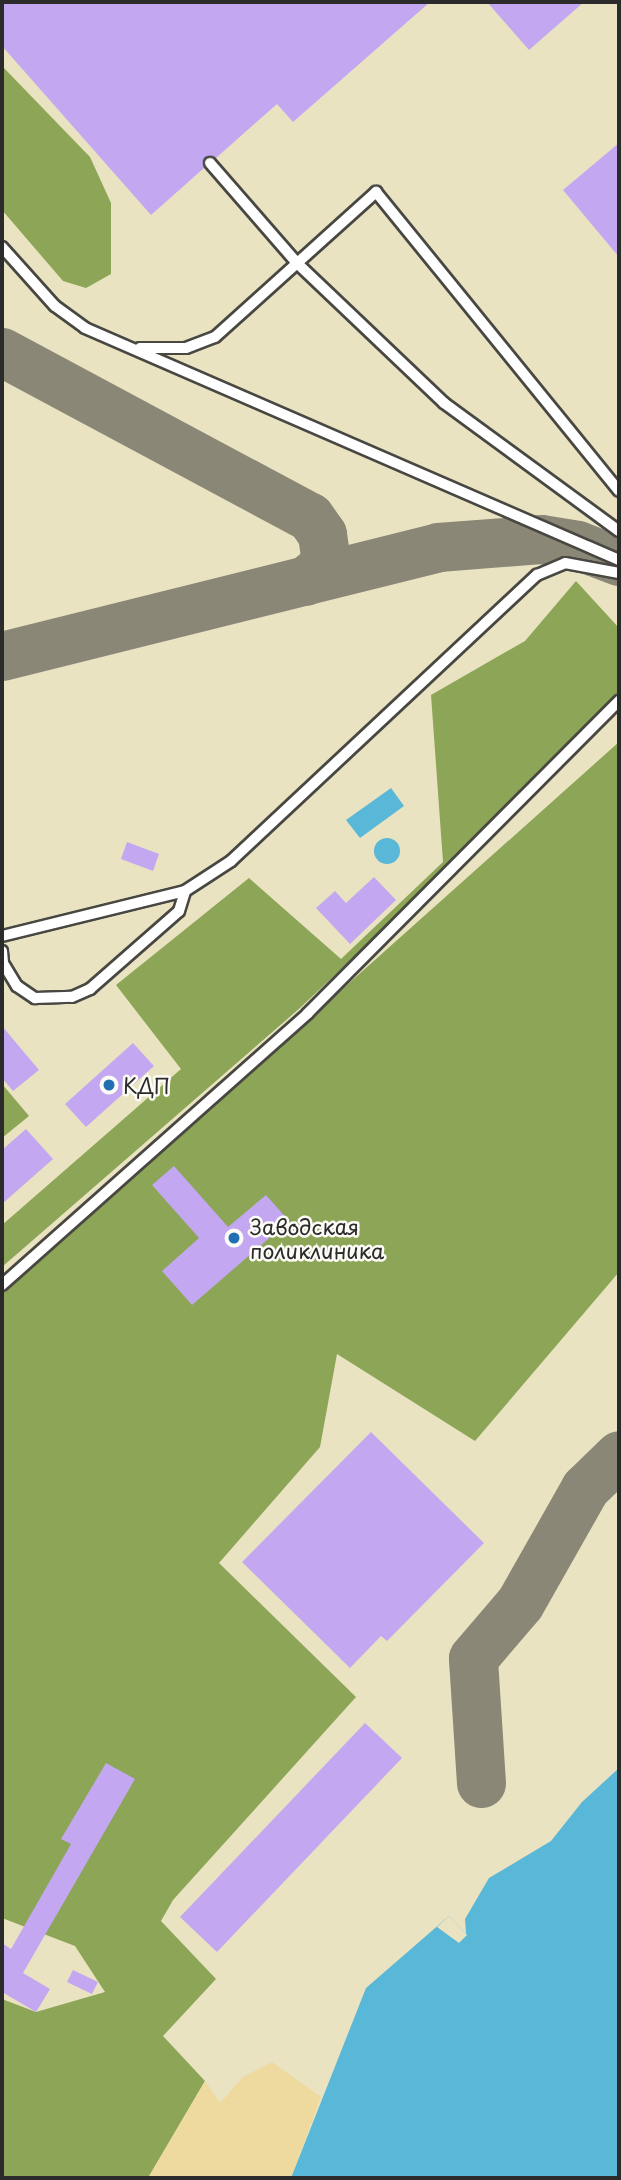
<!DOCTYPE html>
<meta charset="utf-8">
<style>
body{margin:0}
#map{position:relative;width:621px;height:2180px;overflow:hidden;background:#e9e3c2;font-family:"Playpen Sans",sans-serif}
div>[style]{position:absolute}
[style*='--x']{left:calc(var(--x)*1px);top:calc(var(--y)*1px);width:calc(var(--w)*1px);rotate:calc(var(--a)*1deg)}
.forest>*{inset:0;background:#8ca556}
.sand>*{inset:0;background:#eeda9e}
.water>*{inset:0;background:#59b7d8}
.round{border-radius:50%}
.pier>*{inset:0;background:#e9e3c2}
.taxiway>*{height:49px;margin:-24.5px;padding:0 24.5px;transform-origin:24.5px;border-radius:24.5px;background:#8a8776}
.building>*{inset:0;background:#c3a8f1}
.roads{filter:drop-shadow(2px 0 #484742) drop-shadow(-2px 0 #484742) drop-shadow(0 2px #484742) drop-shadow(0 -2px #484742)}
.service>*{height:10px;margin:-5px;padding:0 5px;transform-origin:5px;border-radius:5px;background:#fff}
.dots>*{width:19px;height:19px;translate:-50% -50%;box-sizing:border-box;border:4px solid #fdfcf7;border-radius:50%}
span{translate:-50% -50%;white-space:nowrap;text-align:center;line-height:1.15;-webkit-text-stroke:5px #fdfcf7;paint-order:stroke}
.poi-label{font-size:21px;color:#2b2b2b}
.left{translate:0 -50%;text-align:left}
.frame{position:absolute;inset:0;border:4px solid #2b2b2b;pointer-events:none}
</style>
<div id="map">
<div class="forest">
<i style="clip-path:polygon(2px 66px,90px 157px,111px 203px,111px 274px,86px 288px,63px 281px,2px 210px)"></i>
<i style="clip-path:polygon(576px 581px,619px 628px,619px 705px,300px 1008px,2px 1267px,2px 1225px,181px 1069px,116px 985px,249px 878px,341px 959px,443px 862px,431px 695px,525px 641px)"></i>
<i style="clip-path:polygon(619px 742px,619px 1272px,475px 1441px,337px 1354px,320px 1447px,219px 1563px,356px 1697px,173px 1900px,161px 1921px,216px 1979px,163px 2036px,205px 2081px,148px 2178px,2px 2178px,2px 1999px,36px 2012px,105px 1992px,75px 1946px,2px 1918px,2px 1293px)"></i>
<i style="clip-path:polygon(2px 1084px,29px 1116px,2px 1138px)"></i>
</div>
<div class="sand">
<i style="clip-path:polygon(272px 2062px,321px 2097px,291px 2178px,148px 2178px,205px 2081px,220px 2103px,243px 2077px)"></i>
</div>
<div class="water">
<i style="clip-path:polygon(391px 788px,404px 806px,360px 838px,346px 820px)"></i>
<i class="round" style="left:374px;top:838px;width:26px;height:26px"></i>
<i style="clip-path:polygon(619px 1768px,619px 2178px,291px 2178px,366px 1988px,449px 1916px,466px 1934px,465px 1919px,489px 1878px,551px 1841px,582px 1802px)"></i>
</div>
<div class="pier">
<i style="clip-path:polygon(449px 1916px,467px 1935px,459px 1943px,437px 1927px)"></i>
</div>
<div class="taxiway">
<i style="--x:2;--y:352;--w:349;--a:28.2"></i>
<i style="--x:310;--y:517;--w:21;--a:55"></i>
<i style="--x:322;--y:534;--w:22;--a:82"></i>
<i style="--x:325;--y:556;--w:10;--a:101"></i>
<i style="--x:323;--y:566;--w:23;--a:140"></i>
<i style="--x:2;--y:656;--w:449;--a:-14"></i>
<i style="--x:438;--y:547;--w:103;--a:-4.4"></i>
<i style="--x:541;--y:539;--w:36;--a:9"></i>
<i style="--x:577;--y:545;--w:45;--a:20.9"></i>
<i style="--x:481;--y:1783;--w:125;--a:-93.7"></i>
<i style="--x:473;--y:1658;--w:72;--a:-49.5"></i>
<i style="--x:520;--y:1603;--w:132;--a:-60.5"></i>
<i style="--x:585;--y:1488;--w:47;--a:-44.1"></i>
</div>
<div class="building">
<i style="clip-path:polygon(2px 2px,430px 2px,293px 122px,277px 104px,216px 158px,205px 157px,204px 168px,151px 215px,2px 46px)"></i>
<i style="clip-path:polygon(487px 2px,584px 2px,529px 50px)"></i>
<i style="clip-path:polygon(619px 143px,619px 257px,563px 190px)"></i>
<i style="clip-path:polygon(127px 842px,159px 854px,153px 871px,121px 859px)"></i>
<i style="clip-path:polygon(374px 877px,396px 900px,350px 944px,316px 908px,335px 891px,346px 903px)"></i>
<i style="clip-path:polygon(2px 1026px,39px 1070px,13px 1091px,2px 1078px)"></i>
<i style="clip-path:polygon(133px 1043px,154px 1066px,86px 1127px,65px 1104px)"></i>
<i style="clip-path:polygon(26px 1129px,53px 1159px,2px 1204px,2px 1150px)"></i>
<i style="clip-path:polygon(174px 1166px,228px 1227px,266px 1195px,289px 1221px,192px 1305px,162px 1271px,199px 1238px,152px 1185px)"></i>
<i style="clip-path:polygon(371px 1432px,484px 1543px,387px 1641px,381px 1636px,350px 1668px,242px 1562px)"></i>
<i style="clip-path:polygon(365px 1723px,402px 1758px,217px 1952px,180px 1917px)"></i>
<i style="clip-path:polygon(106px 1763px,135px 1779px,23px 1973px,50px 1989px,36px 2012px,2px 1992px,2px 1943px,11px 1949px,71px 1844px,61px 1839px)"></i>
<i style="clip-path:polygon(73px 1970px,98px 1982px,92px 1994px,67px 1982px)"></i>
</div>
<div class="roads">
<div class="service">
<i style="--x:210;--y:163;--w:133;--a:49"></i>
<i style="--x:297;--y:263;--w:203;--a:43.6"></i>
<i style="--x:444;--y:403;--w:217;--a:36.2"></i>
<i style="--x:2;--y:247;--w:79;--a:48.1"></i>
<i style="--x:55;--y:306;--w:37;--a:36"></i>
<i style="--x:85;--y:328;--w:582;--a:23.48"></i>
<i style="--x:140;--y:348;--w:46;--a:0"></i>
<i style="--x:186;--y:348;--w:31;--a:-21"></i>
<i style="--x:215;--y:337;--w:217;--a:-42"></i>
<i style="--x:376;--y:192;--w:385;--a:50.9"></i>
<i style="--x:2;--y:936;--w:188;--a:-13.8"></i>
<i style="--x:185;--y:891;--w:55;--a:-33.1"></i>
<i style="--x:231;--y:861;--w:419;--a:-43.1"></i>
<i style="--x:537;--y:575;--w:30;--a:-23"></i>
<i style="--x:565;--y:563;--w:55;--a:10.5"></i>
<i style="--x:2;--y:951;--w:12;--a:85"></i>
<i style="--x:3;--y:963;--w:27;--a:59"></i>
<i style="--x:17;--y:986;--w:22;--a:34"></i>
<i style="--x:35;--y:998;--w:37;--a:-2"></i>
<i style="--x:72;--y:997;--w:20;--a:-24"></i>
<i style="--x:90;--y:989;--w:118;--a:-41.2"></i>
<i style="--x:179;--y:911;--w:21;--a:-73"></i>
<i style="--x:2;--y:1285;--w:409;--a:-41.6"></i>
<i style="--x:308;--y:1013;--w:441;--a:-45.1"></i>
</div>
</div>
<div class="dots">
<i style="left:109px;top:1085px;background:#1f6fb2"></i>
<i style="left:234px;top:1238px;background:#1f6fb2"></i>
</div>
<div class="poi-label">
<span class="left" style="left:123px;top:1085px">КДП</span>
<span class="left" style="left:250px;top:1238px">Заводская<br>поликлиника</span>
</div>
<div class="frame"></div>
</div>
